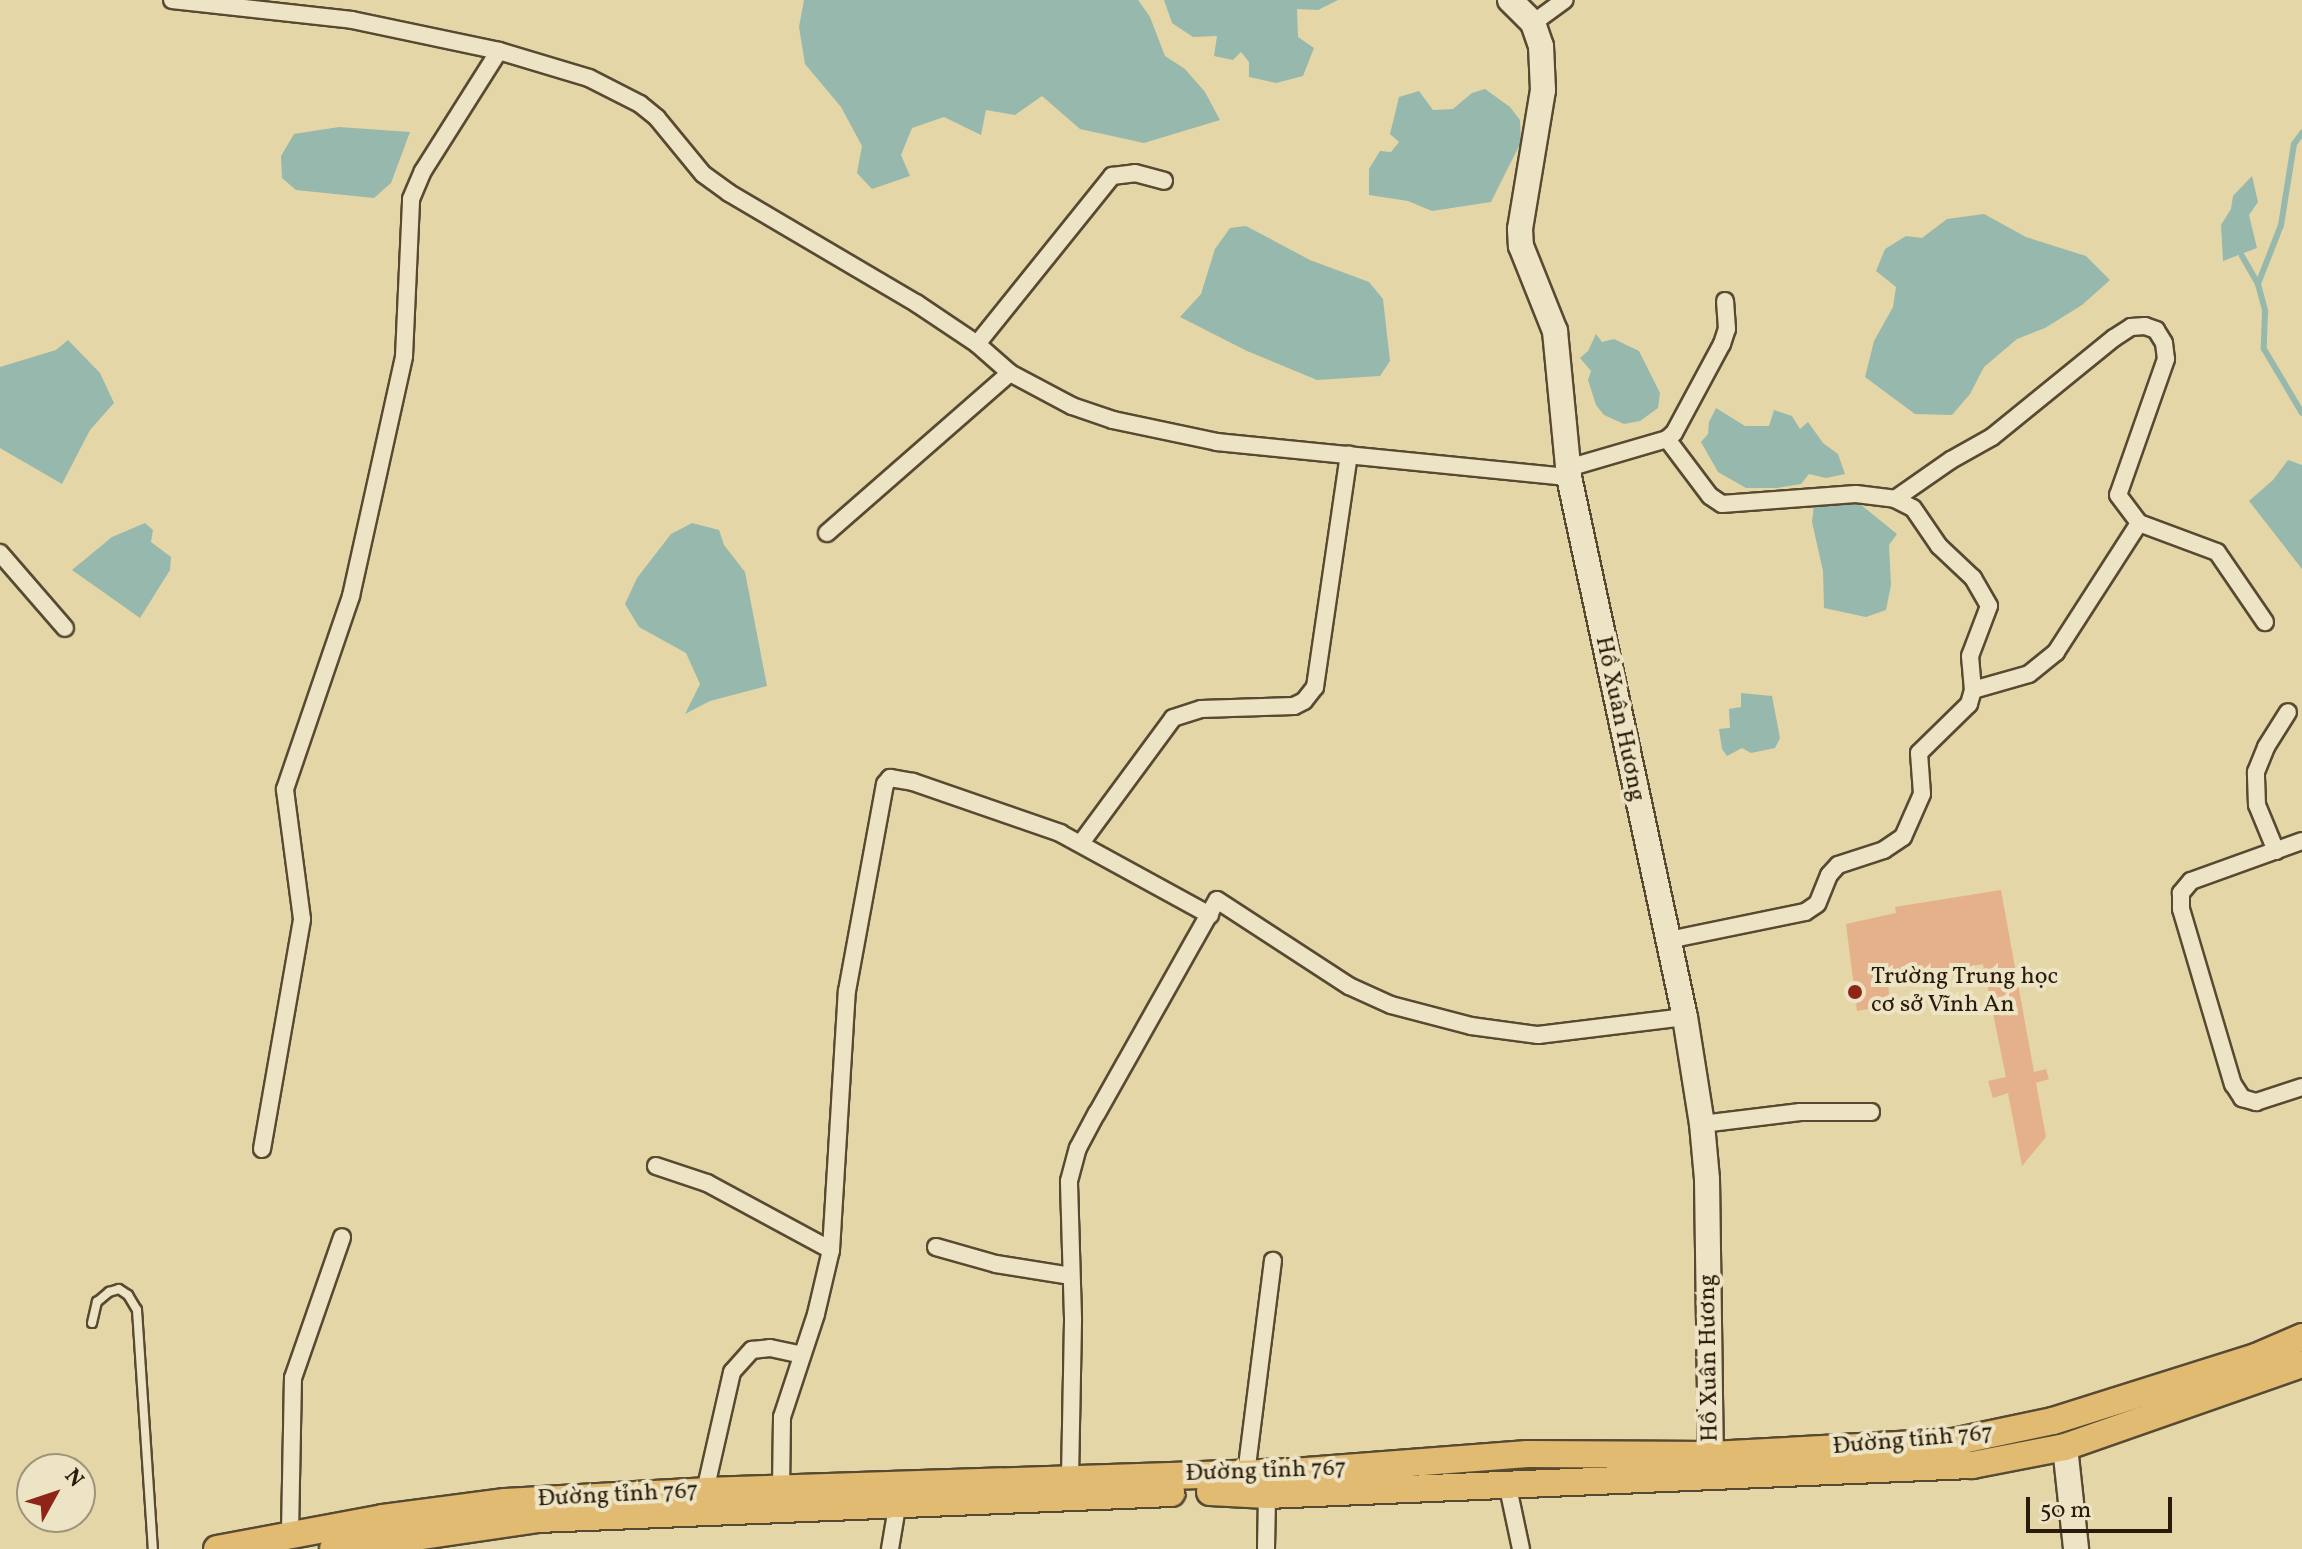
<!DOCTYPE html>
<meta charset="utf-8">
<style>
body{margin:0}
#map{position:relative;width:2302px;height:1549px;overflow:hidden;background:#e4d6a6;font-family:Vollkorn,serif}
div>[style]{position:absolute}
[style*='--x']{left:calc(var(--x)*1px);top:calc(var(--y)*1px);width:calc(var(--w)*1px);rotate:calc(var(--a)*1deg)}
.water>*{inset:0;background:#97b8ad}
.stream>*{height:6px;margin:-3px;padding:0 3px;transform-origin:3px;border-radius:3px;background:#97b8ad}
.building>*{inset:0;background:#e4b18b}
.roads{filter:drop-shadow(2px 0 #584a32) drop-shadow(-2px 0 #584a32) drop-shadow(0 2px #584a32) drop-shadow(0 -2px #584a32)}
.lane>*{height:8px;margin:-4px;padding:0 4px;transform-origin:4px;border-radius:4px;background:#ede4c5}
.street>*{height:16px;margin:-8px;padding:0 8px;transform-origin:8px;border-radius:8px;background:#ede4c5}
.secondary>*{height:24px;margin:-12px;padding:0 12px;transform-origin:12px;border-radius:12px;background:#ede4c5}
.primary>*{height:26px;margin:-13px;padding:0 13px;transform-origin:13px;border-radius:13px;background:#e2bb73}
.dots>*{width:22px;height:22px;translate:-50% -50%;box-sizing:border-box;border:4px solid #ede4c5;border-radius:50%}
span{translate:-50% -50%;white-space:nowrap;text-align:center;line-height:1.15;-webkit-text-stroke:8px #ede4c5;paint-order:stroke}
.street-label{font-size:24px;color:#2a1c0c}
.poi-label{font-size:24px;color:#2a1c0c}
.left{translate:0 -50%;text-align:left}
.north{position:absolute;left:16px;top:1453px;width:80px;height:80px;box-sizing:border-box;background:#ede4c5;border:2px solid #9f947b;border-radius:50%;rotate:50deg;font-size:22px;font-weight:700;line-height:32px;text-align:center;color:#2a1c0c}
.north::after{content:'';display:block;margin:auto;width:28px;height:36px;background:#8f2418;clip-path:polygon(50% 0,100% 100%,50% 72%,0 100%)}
.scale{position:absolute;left:2026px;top:1497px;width:146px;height:36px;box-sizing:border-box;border:4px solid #2a1c0c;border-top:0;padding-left:10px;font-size:24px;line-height:28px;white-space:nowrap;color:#2a1c0c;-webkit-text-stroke:6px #ede4c5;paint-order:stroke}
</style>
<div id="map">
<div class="water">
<i style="clip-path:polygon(804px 0,1138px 0,1150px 17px,1165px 56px,1185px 69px,1205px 92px,1220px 120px,1144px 143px,1080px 129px,1042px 96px,1015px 115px,986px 110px,981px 135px,944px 117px,912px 128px,901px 155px,910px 176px,872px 189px,857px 173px,862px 146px,841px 107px,805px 64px,799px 27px)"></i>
<i style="clip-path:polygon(1164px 0,1338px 0,1318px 10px,1297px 9px,1298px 37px,1314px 48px,1303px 76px,1276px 83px,1249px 77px,1249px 62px,1241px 52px,1233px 60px,1214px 56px,1217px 36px,1193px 37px,1172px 23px)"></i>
<i style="clip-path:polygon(1485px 89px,1510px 107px,1520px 120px,1521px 142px,1491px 202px,1432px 211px,1408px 201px,1369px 195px,1369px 169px,1380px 151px,1391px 152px,1399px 142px,1390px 134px,1399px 97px,1419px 91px,1433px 110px,1453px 109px,1472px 93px)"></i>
<i style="clip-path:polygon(339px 127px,410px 132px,391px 183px,374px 198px,296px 190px,282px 178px,281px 156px,294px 134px)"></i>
<i style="clip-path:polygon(2252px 176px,2258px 202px,2249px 215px,2257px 248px,2223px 261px,2221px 225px,2231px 209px,2233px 196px)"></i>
<i style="clip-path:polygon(1984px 214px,2026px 237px,2086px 256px,2110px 280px,2082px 305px,2045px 328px,2017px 339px,1984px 367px,1970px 394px,1952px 415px,1915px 414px,1865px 377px,1874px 341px,1893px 307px,1896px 287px,1876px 271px,1885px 249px,1906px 236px,1922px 238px,1947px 219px)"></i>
<i style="clip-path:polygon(1246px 226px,1310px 260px,1369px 282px,1383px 299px,1390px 361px,1380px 376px,1317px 380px,1247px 351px,1180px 317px,1201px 294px,1215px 249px,1230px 228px)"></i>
<i style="clip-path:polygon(1596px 334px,1602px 342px,1614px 339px,1639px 351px,1660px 393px,1658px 408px,1640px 421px,1624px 424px,1604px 415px,1596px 405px,1588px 380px,1591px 371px,1580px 358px,1588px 351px)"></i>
<i style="clip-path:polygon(68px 340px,100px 373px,114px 403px,90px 430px,62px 484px,0 448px,0 367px,56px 350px)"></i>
<i style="clip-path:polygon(1716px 408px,1745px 426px,1769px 426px,1774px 410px,1792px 416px,1800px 429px,1808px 422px,1823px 443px,1838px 454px,1845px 474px,1826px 478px,1809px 474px,1801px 484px,1777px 488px,1746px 488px,1718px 472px,1701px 442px,1708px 434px,1709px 422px)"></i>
<i style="clip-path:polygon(2288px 460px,2302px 465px,2302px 569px,2249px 501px,2273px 480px)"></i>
<i style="clip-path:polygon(1855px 500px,1897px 534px,1889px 545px,1891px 585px,1886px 610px,1866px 617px,1824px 608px,1823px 571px,1812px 522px,1814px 505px)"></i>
<i style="clip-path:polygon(145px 523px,153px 530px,151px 542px,171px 557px,170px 570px,140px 618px,72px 570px,112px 537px)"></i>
<i style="clip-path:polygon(692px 523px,719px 530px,724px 545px,745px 572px,767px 686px,710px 701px,685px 714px,700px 684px,686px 653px,639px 627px,625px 604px,637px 578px,671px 534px)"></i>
<i style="clip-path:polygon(1741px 693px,1772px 696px,1780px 738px,1775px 748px,1751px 753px,1742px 748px,1727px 756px,1722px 749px,1719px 729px,1730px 728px,1729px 709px,1741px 707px)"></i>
</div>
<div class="stream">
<i style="--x:2242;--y:256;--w:32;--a:60"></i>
<i style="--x:2258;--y:284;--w:28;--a:75"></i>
<i style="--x:2265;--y:311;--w:38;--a:92"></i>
<i style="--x:2264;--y:349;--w:74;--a:59.3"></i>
<i style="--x:2258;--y:284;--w:63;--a:-68.7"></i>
<i style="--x:2281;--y:225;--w:82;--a:-80.9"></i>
<i style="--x:2294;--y:144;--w:14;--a:-54"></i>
</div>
<div class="building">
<i style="clip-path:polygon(2001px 890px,2034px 1072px,2046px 1069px,2049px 1079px,2036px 1083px,2046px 1137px,2022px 1166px,2008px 1093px,1993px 1098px,1988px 1081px,2006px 1077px,1983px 964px,1888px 981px,1890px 1005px,1857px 1011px,1846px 924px,1896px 913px,1895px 907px)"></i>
</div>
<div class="roads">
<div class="lane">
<i style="--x:92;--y:1323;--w:22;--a:-77"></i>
<i style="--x:97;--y:1302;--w:16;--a:-40"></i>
<i style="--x:109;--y:1292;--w:10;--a:-17"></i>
<i style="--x:119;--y:1289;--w:11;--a:34"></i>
<i style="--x:128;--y:1295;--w:17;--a:59"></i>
<i style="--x:137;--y:1310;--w:240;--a:86.2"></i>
</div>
<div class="street">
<i style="--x:172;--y:0;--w:181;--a:6.3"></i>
<i style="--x:352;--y:20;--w:150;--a:11.9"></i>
<i style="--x:499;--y:51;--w:94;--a:16.7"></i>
<i style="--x:589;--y:78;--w:57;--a:27"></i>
<i style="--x:640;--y:104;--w:22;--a:39"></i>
<i style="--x:657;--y:118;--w:72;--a:50.6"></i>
<i style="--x:703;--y:174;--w:32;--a:36"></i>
<i style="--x:729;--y:193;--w:217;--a:30.5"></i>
<i style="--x:916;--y:303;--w:73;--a:33.9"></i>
<i style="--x:977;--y:344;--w:44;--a:41.3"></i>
<i style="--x:1010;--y:373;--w:70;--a:28"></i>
<i style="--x:1072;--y:406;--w:43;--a:18.9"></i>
<i style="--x:1113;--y:420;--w:106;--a:11.9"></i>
<i style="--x:1217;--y:442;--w:354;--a:5.7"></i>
<i style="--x:1533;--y:23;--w:39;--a:-36"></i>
<i style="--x:977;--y:344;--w:216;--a:-51.2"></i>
<i style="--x:1112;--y:176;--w:23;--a:-7"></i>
<i style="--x:1135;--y:173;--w:30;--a:15"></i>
<i style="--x:1667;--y:439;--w:71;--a:53"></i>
<i style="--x:1710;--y:496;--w:14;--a:34"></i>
<i style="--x:1722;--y:504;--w:134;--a:-4.3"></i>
<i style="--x:1856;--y:494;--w:39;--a:7"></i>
<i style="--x:1895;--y:499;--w:20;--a:27"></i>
<i style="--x:1913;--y:508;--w:46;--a:55.6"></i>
<i style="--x:1939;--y:546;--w:47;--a:43.3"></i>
<i style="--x:1973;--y:578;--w:32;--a:60"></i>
<i style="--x:1989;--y:606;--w:53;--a:110.8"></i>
<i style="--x:1970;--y:656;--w:34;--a:85"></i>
<i style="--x:1973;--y:690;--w:15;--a:106"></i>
<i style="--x:1969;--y:704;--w:70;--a:135.6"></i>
<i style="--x:1919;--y:753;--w:41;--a:85.8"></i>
<i style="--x:1922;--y:794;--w:47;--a:113.8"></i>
<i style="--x:1903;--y:837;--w:23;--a:146"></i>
<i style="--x:1884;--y:850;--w:48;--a:161.9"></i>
<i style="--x:1838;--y:865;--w:13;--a:132"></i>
<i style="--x:1829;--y:875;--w:31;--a:112"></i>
<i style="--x:1817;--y:904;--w:14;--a:146"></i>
<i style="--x:1805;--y:912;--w:140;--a:168.4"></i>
<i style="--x:1568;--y:468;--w:103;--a:-16.3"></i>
<i style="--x:1667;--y:439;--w:9;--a:-41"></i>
<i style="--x:1674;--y:433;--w:101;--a:-61.7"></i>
<i style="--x:1722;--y:344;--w:16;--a:-72"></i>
<i style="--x:1727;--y:329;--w:28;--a:-94"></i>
<i style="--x:1895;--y:499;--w:68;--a:-34.9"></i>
<i style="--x:1951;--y:460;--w:47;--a:-29.3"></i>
<i style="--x:1992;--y:437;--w:157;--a:-39.1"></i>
<i style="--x:2114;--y:338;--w:20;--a:-33"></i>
<i style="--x:2131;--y:327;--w:14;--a:-4"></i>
<i style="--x:2145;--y:326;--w:12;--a:20"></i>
<i style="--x:2156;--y:330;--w:15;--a:58"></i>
<i style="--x:2164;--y:343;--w:16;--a:83"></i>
<i style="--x:2166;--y:359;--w:144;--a:109.4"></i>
<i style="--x:2118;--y:495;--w:35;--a:53"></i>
<i style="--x:2139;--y:523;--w:83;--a:20.4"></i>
<i style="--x:2217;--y:552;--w:85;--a:55.6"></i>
<i style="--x:827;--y:533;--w:243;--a:-41.2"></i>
<i style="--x:0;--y:553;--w:99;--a:49.1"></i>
<i style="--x:1973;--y:690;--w:58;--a:-15.9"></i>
<i style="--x:2029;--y:674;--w:35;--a:-39"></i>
<i style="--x:2056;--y:652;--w:153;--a:-57.2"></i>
<i style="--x:2302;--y:841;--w:118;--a:160.2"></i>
<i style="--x:2191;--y:881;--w:16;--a:130"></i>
<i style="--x:2181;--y:893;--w:16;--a:90"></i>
<i style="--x:2181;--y:909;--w:183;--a:73.5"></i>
<i style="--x:2233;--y:1084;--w:17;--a:57"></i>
<i style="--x:2242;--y:1098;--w:15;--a:16"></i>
<i style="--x:2256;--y:1102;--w:48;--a:-18.1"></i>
<i style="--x:1081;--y:843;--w:155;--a:-53.6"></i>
<i style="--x:1173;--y:718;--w:29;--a:-18"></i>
<i style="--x:1201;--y:709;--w:93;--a:-1.8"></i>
<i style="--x:1294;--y:706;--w:11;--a:-27"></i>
<i style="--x:1304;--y:701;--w:18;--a:-52"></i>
<i style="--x:1315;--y:687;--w:235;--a:-81.7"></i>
<i style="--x:2276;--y:851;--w:50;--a:-112.4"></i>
<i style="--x:2257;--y:805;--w:33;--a:-92"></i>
<i style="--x:2256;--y:772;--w:27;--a:-68"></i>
<i style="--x:2266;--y:747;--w:41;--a:-57.8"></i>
<i style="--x:1702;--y:1124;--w:99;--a:-7"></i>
<i style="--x:1800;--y:1112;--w:71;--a:0"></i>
<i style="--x:262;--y:1149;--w:233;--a:-80.1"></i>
<i style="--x:302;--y:919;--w:131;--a:-97.5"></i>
<i style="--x:285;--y:789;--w:204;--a:-71.1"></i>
<i style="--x:351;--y:596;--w:246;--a:-77.5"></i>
<i style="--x:404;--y:356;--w:157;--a:-87.4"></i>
<i style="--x:411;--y:199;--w:30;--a:-67"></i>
<i style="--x:423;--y:171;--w:142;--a:-57.7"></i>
<i style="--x:656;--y:1166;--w:54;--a:18.4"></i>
<i style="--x:707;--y:1183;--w:141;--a:28.4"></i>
<i style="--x:936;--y:1247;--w:62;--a:15.8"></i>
<i style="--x:996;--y:1264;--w:76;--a:9.1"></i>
<i style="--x:1246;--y:1474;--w:215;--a:-82.8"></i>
<i style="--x:1070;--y:1478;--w:160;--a:-88.9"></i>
<i style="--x:1073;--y:1318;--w:137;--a:-91.7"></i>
<i style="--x:1069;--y:1181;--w:34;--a:-75"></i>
<i style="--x:1078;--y:1148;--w:40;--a:-62"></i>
<i style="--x:1097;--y:1113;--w:244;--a:-60.6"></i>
<i style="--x:1217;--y:900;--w:158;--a:33.1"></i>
<i style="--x:1349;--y:986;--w:46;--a:24.3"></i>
<i style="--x:1391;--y:1005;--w:83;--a:14.7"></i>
<i style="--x:1471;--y:1026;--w:68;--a:7.7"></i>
<i style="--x:1538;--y:1035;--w:148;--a:-7"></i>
<i style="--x:1507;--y:1483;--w:67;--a:78"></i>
<i style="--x:781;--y:1490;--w:73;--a:-89.2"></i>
<i style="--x:782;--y:1417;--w:108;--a:-71.7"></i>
<i style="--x:816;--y:1314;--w:66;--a:-76.8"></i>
<i style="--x:831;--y:1250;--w:259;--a:-86.5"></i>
<i style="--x:847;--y:991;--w:210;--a:-79.6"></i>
<i style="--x:885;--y:784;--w:8;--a:-50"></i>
<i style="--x:890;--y:778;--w:23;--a:10"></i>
<i style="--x:913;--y:782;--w:156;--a:19.1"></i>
<i style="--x:1060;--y:833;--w:171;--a:28.7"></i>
<i style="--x:705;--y:1491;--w:122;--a:-77.2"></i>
<i style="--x:732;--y:1372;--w:30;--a:-48"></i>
<i style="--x:752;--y:1350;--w:18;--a:-6"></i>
<i style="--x:770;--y:1348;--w:33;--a:12"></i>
<i style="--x:290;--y:1533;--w:155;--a:-88.9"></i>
<i style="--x:293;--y:1378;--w:149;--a:-70.8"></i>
<i style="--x:890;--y:1549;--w:43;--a:-80.5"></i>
<i style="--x:1266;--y:1549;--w:54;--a:-88.9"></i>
</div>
<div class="secondary">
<i style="--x:1510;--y:0;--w:33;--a:45"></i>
<i style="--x:1533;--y:23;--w:24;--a:71"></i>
<i style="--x:1541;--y:46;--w:44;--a:87.4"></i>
<i style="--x:1543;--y:90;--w:141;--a:99.4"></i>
<i style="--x:1520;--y:229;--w:17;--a:87"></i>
<i style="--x:1521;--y:246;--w:92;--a:68.2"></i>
<i style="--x:1555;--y:331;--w:147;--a:84.5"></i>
<i style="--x:1569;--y:477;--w:552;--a:77.88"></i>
<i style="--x:1685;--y:1017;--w:108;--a:81"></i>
<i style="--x:1702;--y:1124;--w:55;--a:84.8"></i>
<i style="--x:1707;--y:1179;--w:276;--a:89.2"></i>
<i style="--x:2065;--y:1447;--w:103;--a:83.8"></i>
</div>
<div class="primary">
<i style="--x:1210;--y:1492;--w:57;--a:3"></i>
<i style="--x:1267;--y:1495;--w:706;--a:-2.44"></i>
<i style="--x:1972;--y:1465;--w:95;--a:-11"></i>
<i style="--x:2065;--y:1447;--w:251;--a:-19.3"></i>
<i style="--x:217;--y:1549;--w:169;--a:-10.6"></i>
<i style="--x:383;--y:1518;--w:123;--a:-7.5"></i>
<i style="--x:505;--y:1502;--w:200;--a:-3.1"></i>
<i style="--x:705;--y:1491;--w:588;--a:-1.85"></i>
<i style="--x:1293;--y:1472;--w:235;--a:-4.4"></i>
<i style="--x:1527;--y:1454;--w:184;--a:0.3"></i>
<i style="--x:1711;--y:1455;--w:242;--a:-3.1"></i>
<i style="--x:1953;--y:1442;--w:102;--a:-11.9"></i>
<i style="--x:2053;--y:1421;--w:213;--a:-17.5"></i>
<i style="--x:2256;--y:1357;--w:50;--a:-23.5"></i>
<i style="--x:333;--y:1549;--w:207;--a:-8.3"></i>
<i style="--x:538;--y:1519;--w:634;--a:-2.35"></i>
</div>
</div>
<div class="dots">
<i style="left:1855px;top:992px;background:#8f2418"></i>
</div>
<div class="street-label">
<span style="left:1619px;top:719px;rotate:78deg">Hồ Xuân Hương</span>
<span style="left:1710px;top:1358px;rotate:-91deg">Hồ Xuân Hương</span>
<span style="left:1913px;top:1441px;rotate:-5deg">Đường tỉnh 767</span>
<span style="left:1266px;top:1472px;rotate:-2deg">Đường tỉnh 767</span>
<span style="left:618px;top:1496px;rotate:-3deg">Đường tỉnh 767</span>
</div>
<div class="poi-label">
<span class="left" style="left:1871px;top:992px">Trường Trung học<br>cơ sở Vĩnh An</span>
</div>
<div class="north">N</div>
<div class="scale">50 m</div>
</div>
